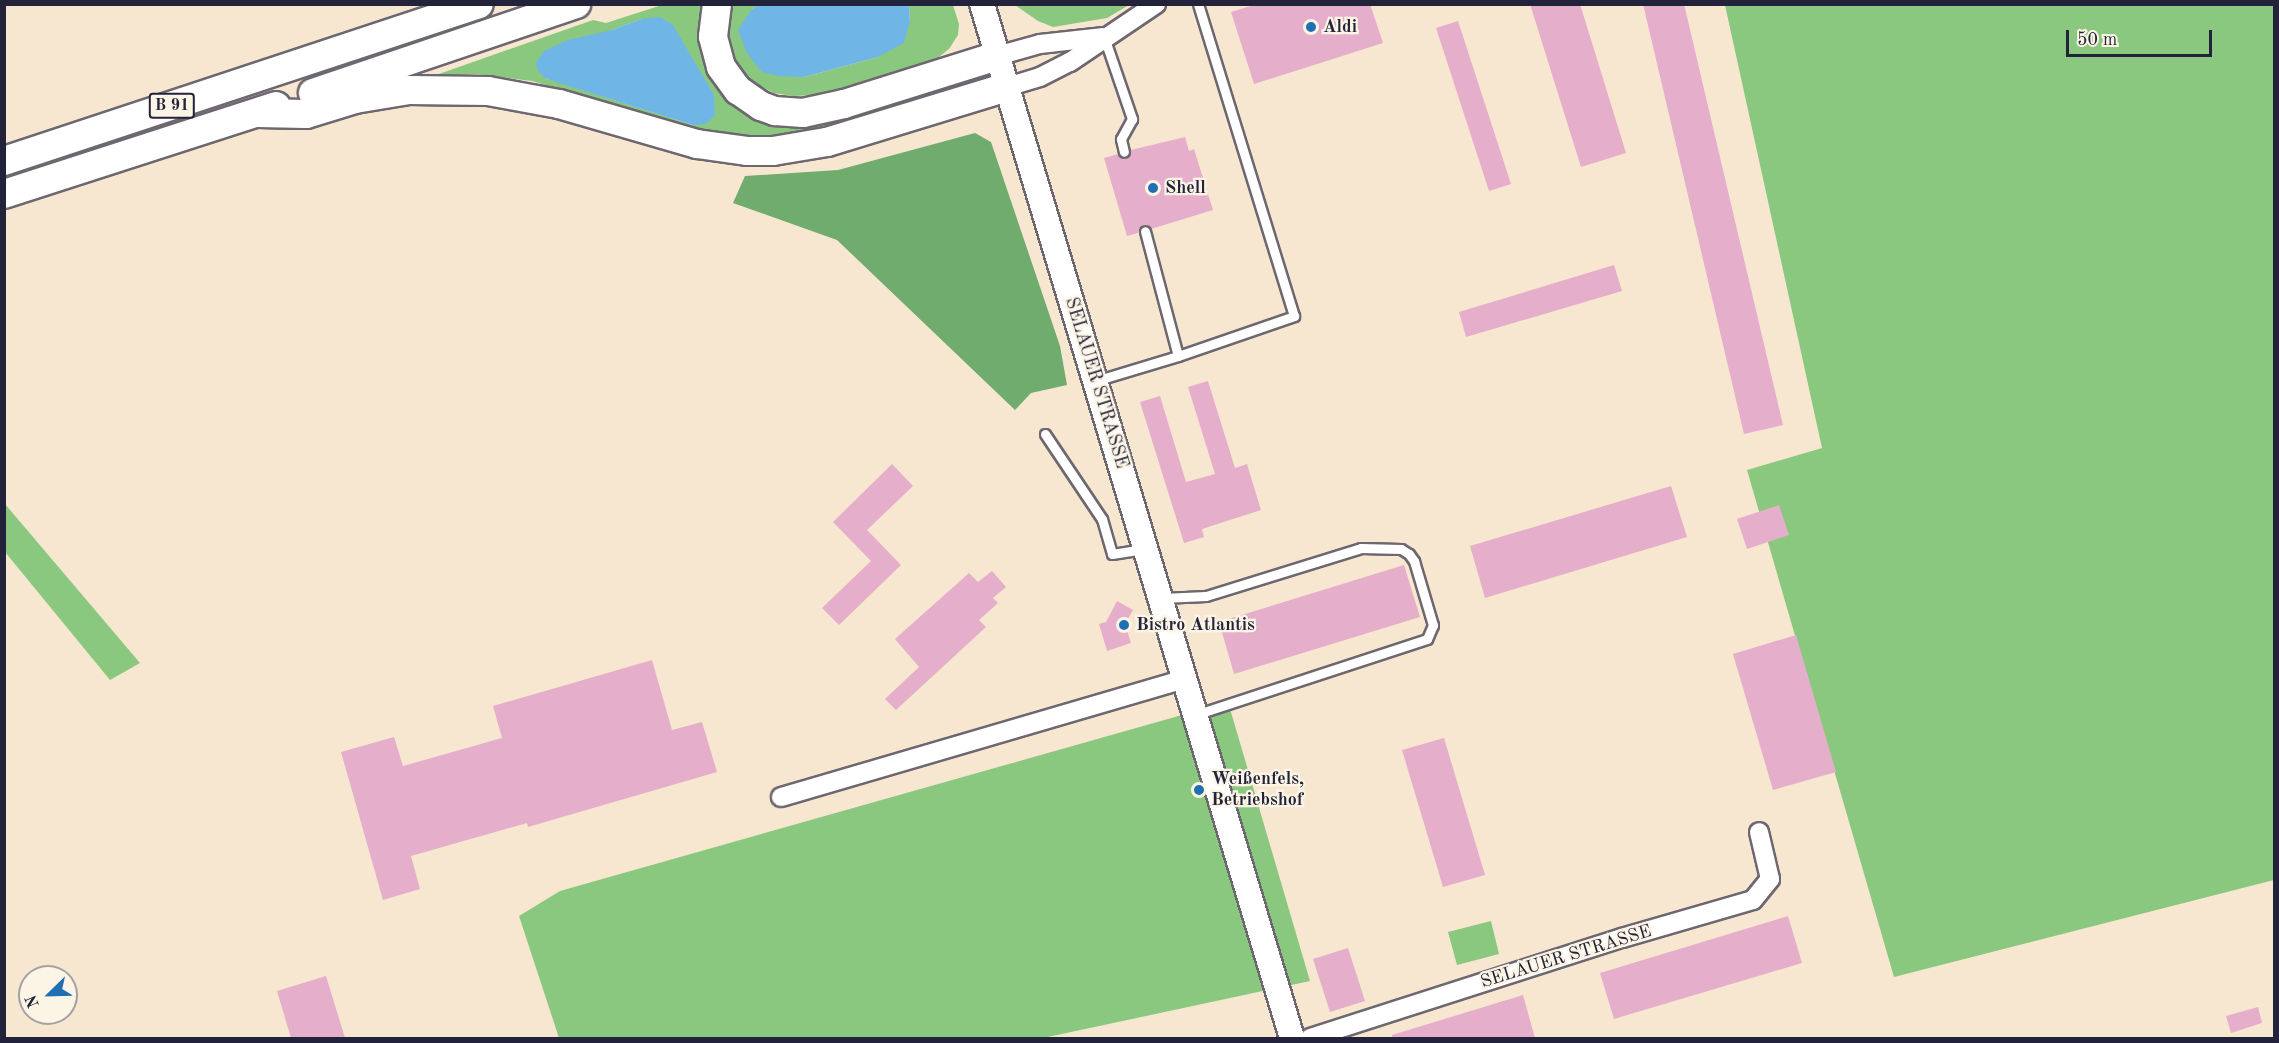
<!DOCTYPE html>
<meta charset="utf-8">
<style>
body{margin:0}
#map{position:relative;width:2279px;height:1043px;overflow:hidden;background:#f8e7d0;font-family:"Old Standard TT",serif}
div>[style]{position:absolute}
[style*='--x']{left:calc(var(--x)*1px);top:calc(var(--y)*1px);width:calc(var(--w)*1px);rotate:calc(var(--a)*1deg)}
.green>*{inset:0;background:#8ac87f}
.forest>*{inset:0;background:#6fac6e}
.water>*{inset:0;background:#6fb6e6}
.building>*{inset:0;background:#e5aecb}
.roads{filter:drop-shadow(2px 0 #6d676f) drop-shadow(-2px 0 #6d676f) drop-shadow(0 2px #6d676f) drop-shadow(0 -2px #6d676f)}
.service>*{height:9px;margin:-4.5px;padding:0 4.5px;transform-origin:4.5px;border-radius:4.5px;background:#fff}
.minor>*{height:18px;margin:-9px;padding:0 9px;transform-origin:9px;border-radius:9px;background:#fff}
.secondary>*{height:24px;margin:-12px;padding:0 12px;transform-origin:12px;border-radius:12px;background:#fff}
.trunk>*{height:28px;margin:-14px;padding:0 14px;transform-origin:14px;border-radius:14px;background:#fff}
.dots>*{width:16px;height:16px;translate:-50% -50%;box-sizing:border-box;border:3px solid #fcf5e5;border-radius:50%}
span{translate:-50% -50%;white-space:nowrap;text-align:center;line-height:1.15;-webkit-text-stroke:4.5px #fcf5e5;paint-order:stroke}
.shield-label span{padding:2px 4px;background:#fcf5e5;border:2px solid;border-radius:4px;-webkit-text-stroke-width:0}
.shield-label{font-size:16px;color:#22223b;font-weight:700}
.poi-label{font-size:18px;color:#22223b;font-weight:700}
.left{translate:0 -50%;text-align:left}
.street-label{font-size:18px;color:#22223b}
.frame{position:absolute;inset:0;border:6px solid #22223b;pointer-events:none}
.north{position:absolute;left:18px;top:965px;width:60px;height:60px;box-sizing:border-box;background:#fcf5e5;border:2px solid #a5a1a1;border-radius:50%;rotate:247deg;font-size:16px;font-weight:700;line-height:24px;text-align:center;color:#22223b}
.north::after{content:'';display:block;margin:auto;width:21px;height:27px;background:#1f6fb2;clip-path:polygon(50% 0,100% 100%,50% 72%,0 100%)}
.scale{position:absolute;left:2066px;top:30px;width:146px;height:27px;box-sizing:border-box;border:3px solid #22223b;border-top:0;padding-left:8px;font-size:18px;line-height:21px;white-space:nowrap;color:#22223b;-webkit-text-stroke:4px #fcf5e5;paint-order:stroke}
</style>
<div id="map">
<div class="green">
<i style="clip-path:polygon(evenodd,662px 5px,703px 5px,699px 36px,703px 57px,716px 83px,729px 100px,748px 114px,765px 123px,788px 127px,806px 126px,836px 120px,830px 125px,798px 134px,748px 138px,693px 130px,532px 81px,477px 74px,436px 75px,593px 20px,606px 23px,662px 5px,641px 19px,693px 125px,545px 78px,612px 30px,641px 19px)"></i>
<i style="clip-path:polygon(733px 5px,761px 5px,752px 9px,804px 77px,878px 57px,910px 21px,909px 5px,953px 5px,959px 24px,958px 35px,949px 49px,935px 60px,913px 69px,819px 95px,792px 96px,774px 93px,751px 81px,739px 66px,731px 52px,728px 33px)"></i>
<i style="clip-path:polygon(1015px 5px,1129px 5px,1107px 18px,1053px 27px,1038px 21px)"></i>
<i style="clip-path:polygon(1725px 5px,2274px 5px,2274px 880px,1894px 977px,1747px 470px,1822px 448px)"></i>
<i style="clip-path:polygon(5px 504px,140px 663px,110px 680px,5px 552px)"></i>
<i style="clip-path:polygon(1228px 702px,1310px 981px,1043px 1038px,559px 1038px,519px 916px,560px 891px)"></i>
<i style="clip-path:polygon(1491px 921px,1499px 954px,1457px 965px,1448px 932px)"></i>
</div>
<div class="forest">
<i style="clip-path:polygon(975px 133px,991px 142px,1060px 346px,1067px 385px,1031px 393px,1015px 410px,837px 240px,733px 203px,745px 176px,838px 170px)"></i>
</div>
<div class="water">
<i style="clip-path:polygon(761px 4px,909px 5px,910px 21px,904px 43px,878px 57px,804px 77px,778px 76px,762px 72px,747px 53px,738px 30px,752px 9px)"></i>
<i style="clip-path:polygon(660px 17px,673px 25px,714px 95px,715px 115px,706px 124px,693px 125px,559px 83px,545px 78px,538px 71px,536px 63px,544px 51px,568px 40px,612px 30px,641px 19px)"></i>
</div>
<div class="building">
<i style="clip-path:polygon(1257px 4px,1370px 4px,1383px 43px,1254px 84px,1231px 12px)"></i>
<i style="clip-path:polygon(1530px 4px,1580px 4px,1626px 153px,1581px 167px)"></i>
<i style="clip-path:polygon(1643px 4px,1684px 4px,1783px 425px,1744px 434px)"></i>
<i style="clip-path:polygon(1458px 21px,1511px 184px,1489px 191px,1436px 28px)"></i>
<i style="clip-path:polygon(1185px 137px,1189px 151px,1194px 149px,1213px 210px,1151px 229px,1143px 225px,1138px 233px,1127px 236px,1104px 158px,1118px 154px,1126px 158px,1131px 150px)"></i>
<i style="clip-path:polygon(1614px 265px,1622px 291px,1466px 337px,1459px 312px)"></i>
<i style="clip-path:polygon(1208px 381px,1235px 468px,1247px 464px,1261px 510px,1202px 529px,1204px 537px,1184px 543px,1140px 402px,1160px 396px,1186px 482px,1215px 474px,1188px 387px)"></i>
<i style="clip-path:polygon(892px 464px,913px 486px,867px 530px,901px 565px,839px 625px,822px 608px,871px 561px,833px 522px)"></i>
<i style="clip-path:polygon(1671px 486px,1687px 537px,1485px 598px,1470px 546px)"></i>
<i style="clip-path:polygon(1779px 505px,1789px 535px,1747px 549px,1737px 519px)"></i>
<i style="clip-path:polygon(1404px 565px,1420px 617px,1234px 674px,1219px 622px)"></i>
<i style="clip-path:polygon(992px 571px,1006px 587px,993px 598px,998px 603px,979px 620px,986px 627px,896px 710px,885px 699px,919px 667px,895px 639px,969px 573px,978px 582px)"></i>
<i style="clip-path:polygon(1117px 601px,1133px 610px,1125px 624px,1131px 643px,1107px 651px,1099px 624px,1106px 622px)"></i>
<i style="clip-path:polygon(1796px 635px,1836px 772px,1773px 790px,1733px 654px)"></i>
<i style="clip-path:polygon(652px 660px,672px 730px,702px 722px,717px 772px,528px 827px,527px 823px,411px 856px,420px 889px,383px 900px,341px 752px,394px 737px,403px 766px,502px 738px,493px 706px)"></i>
<i style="clip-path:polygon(1444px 738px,1485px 875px,1443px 887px,1402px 750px)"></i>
<i style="clip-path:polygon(1788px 916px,1802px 963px,1614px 1019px,1600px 973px)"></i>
<i style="clip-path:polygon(1348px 948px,1365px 1001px,1330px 1012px,1313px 959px)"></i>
<i style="clip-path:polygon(326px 976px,345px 1038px,291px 1038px,277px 991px)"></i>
<i style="clip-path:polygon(1523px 995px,1535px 1038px,1392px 1038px,1392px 1035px)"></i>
<i style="clip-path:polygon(2258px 1007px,2262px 1023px,2231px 1033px,2226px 1016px)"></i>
</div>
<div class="roads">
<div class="service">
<i style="--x:1104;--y:37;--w:87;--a:71.1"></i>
<i style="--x:1132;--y:119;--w:23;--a:119"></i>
<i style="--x:1121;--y:139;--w:13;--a:77"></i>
<i style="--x:1178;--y:356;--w:123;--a:-19"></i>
<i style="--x:1294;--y:316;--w:326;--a:-107.1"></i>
<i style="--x:1095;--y:381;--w:87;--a:-16.8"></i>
<i style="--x:1178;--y:356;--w:129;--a:-104.8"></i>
<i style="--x:1045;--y:434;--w:102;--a:56.2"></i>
<i style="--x:1102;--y:519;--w:36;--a:74"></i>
<i style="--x:1112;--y:554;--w:32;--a:-9"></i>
<i style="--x:1162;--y:598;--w:44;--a:-2.6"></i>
<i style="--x:1206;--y:596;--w:162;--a:-17.2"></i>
<i style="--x:1361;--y:548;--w:40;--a:1.4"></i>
<i style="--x:1401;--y:549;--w:9;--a:32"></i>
<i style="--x:1409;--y:554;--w:9;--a:54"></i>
<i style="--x:1414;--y:561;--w:67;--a:73.5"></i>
<i style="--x:1433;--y:625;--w:15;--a:113"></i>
<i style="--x:1427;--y:639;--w:242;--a:161.9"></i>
</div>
<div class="minor">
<i style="--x:997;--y:56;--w:45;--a:-15.6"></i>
<i style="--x:1040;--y:44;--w:62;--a:-6.4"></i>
<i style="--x:1007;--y:87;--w:34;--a:-17"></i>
<i style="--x:1040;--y:77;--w:34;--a:-27"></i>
<i style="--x:1070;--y:62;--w:104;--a:-34"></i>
<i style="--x:781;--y:797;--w:420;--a:-16.3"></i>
<i style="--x:1310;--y:1038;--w:328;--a:-17.8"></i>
<i style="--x:1622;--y:938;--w:136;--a:-16.2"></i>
<i style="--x:1753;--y:900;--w:27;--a:-51"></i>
<i style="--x:1770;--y:879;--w:48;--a:-103.2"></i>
</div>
<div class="secondary">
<i style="--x:982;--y:4;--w:1079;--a:73.31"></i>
</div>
<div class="trunk">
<i style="--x:717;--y:4;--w:33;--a:97"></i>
<i style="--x:713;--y:37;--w:31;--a:75"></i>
<i style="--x:721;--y:67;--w:29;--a:54"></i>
<i style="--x:738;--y:90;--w:28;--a:35"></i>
<i style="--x:761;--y:106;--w:15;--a:20"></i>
<i style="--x:775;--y:111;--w:28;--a:4"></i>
<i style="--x:803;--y:113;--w:42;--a:-12.4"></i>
<i style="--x:844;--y:104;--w:160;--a:-17.4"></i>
<i style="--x:313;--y:93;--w:278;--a:-18.7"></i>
<i style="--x:258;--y:113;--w:48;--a:1.2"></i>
<i style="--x:306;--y:114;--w:51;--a:-17"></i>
<i style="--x:355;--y:99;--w:55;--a:-9.5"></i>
<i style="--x:409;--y:90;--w:79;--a:0.7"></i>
<i style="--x:488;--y:91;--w:72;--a:10.4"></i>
<i style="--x:559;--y:104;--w:144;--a:16.2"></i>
<i style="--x:697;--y:144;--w:50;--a:8"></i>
<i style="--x:747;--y:151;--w:26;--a:0"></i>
<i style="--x:773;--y:151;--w:55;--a:-9.5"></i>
<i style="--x:827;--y:142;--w:188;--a:-17"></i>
<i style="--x:4;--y:161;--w:500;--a:-18.29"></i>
<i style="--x:4;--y:194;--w:286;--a:-17.9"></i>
</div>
</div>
<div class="dots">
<i style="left:1311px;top:27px;background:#1f6fb2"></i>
<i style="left:1153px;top:188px;background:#1f6fb2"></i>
<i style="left:1124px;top:625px;background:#1f6fb2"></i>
<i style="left:1199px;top:790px;background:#1f6fb2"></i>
</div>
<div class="shield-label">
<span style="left:172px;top:106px">B 91</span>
</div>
<div class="poi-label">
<span class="left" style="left:1323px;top:27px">Aldi</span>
<span class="left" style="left:1165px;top:188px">Shell</span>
<span class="left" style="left:1136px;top:625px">Bistro Atlantis</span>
<span class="left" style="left:1211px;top:790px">Weißenfels,<br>Betriebshof</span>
</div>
<div class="street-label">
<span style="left:1096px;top:383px;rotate:73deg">SELAUER STRASSE</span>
<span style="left:1566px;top:957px;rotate:-17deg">SELAUER STRASSE</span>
</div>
<div class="frame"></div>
<div class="north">N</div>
<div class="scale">50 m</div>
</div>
